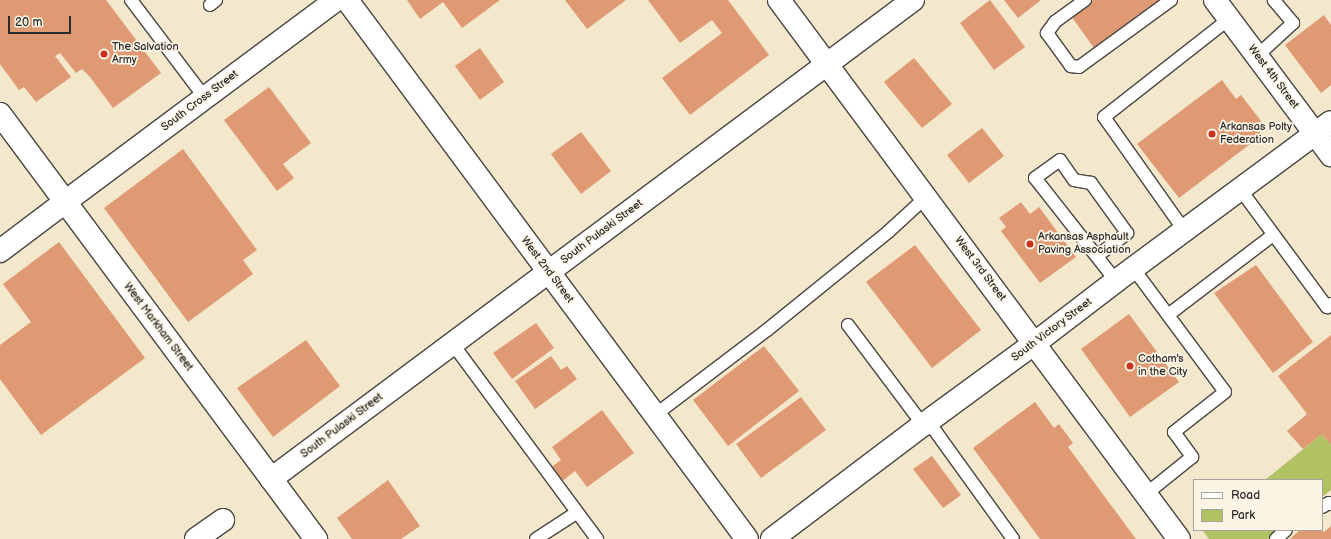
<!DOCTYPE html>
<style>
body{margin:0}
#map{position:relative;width:1331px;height:539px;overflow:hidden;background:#f3e7cc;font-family:"Balsamiq Sans",sans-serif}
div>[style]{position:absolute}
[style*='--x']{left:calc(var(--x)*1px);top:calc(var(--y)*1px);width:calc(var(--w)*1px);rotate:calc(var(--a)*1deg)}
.green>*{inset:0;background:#b1c265}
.building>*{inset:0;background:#df9a74}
.roads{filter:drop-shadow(1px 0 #494743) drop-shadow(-1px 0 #494743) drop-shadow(0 1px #494743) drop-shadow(0 -1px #494743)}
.lane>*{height:12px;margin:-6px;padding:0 6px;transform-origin:6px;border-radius:6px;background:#fff}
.street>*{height:22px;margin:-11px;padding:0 11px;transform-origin:11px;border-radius:11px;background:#fff}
.secondary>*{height:22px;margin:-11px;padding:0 11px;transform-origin:11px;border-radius:11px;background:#fff}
.dots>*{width:11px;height:11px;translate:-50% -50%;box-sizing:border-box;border:2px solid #fcf5e5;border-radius:50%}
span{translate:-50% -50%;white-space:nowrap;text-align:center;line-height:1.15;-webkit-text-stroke:3.5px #fcf5e5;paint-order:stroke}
.poi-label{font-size:11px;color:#2b2b2b}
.left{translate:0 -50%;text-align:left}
.street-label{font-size:11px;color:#2b2b2b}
.legend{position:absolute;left:1193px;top:479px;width:130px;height:52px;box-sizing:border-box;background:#fcf5e5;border:1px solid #a8a49b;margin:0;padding:5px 7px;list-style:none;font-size:12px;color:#2b2b2b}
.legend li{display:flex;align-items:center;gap:8px;height:20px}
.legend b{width:20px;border:1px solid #a8a49b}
.scale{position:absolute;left:8px;top:16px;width:63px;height:18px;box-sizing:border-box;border:2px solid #2b2b2b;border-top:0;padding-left:5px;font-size:12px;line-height:14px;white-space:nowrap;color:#2b2b2b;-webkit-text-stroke:3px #fcf5e5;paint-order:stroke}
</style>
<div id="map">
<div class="green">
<i style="clip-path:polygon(1322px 434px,1331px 445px,1331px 490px,1322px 497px,1322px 480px,1265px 480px)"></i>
<i style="clip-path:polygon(1202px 530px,1281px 530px,1269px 539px,1209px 539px)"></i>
</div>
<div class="building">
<i style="clip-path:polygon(0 0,106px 0,161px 73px,113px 108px,90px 77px,82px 69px,76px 73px,60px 53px,55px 56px,71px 77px,36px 102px,24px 87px,19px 90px,0 64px)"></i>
<i style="clip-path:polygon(407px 0,500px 0,462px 28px,443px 2px,420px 19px)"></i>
<i style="clip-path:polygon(565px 0,626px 0,587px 29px)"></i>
<i style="clip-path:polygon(648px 0,728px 0,769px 55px,690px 115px,662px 78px,722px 33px,712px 20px,680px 43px)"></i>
<i style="clip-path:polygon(990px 0,1025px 47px,994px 70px,960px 23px)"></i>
<i style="clip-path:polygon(1004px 0,1041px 0,1018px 18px)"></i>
<i style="clip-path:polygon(1093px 0,1159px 0,1094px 48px,1071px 16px)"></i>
<i style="clip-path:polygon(1324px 15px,1331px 25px,1331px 85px,1321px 93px,1285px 45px)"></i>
<i style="clip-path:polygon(480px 48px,504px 82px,480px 100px,455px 66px)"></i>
<i style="clip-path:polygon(914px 58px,952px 104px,922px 128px,884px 82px)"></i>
<i style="clip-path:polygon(1222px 80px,1236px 99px,1241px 95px,1261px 121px,1255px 125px,1262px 135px,1179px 198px,1137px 144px)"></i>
<i style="clip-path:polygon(269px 87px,311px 143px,283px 164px,294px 178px,277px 191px,224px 120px)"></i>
<i style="clip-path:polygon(982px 128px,1004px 156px,969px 183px,947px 155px)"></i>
<i style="clip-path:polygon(581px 132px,611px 171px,581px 194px,551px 154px)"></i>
<i style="clip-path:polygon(183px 149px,257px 250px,243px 260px,253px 274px,188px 322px,104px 208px)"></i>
<i style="clip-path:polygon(1021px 202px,1030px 214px,1039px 207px,1076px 257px,1040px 283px,1001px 231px,1006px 227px,999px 218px)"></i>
<i style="clip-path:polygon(59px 242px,145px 358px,41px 435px,0 379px,0 345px,31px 322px,3px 284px)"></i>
<i style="clip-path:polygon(915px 245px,981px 330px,932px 368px,866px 282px)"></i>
<i style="clip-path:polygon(1256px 265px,1313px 342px,1273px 373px,1214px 293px)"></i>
<i style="clip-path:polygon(1129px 314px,1179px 382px,1130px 417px,1081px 349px)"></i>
<i style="clip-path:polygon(536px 323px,554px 348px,512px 379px,493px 353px)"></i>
<i style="clip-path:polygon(1331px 335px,1331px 445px,1322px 434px,1303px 449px,1287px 431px,1307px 414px,1278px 376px)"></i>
<i style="clip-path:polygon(306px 340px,340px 386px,273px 437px,237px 388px)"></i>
<i style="clip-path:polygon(764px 346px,799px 391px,728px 446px,693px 400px)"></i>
<i style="clip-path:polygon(551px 356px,561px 370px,567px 366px,577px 379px,535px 409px,515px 381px)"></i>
<i style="clip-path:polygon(801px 397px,826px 430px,761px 478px,736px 444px)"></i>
<i style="clip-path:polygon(1035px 402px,1054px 428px,1059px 424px,1073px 443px,1068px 447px,1136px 539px,1040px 539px,973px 448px)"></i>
<i style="clip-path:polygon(602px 410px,634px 453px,587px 487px,575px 471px,561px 482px,550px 468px,561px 460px,552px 447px)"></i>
<i style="clip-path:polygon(932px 456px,961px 495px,943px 508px,913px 469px)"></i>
<i style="clip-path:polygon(388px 480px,420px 526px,401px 539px,352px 539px,337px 518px)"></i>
<i style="clip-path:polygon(1331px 526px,1331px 539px,1290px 539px,1300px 530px,1322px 530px,1324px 532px)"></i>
</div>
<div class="roads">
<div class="lane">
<i style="--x:131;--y:0;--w:123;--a:52.9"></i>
<i style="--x:1085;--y:0;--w:37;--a:144"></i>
<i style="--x:1055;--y:22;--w:14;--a:126"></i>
<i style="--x:1047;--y:33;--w:41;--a:54"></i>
<i style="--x:1071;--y:66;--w:8;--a:7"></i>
<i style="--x:1079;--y:67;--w:114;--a:-36.1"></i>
<i style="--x:210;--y:5;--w:8;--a:-40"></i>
<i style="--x:1257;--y:56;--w:49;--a:-42.5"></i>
<i style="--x:1293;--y:23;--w:30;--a:-130"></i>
<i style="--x:1240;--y:189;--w:147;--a:53.6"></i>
<i style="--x:1327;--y:307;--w:5;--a:-37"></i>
<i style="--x:1184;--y:230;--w:138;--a:-125.3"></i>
<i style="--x:1104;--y:117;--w:159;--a:-38.1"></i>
<i style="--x:1097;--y:256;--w:38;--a:-37"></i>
<i style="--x:1127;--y:233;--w:62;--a:-125.8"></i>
<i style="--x:1091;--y:183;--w:17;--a:-170"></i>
<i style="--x:1074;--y:180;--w:24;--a:-125"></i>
<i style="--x:1060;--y:160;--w:31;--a:144"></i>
<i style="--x:1035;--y:178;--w:131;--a:51.8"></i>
<i style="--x:1133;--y:268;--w:154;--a:53.4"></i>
<i style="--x:1225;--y:392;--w:65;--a:141.9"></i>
<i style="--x:1174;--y:432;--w:31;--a:54"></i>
<i style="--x:1192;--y:457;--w:59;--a:141.2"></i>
<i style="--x:1168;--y:315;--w:132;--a:-37.3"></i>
<i style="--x:848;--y:325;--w:125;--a:53.1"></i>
<i style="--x:452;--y:343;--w:244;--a:53.5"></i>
<i style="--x:655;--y:415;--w:141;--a:-37.2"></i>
<i style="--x:767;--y:330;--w:156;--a:-39"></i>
<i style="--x:888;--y:232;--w:52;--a:-42.6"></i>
<i style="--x:928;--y:421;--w:145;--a:54.2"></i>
<i style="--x:1322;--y:507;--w:8;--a:-30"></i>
<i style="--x:1329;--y:503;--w:2;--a:27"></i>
<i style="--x:536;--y:539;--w:48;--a:-33"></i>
<i style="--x:1276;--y:539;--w:13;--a:-42"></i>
</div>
<div class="street">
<i style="--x:0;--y:251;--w:81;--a:-37"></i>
<i style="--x:1035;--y:343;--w:102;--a:-37.4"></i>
<i style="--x:1116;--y:281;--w:267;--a:-36.5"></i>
<i style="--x:271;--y:479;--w:801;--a:-36.73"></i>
<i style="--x:196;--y:539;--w:33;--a:-35"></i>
</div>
<div class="secondary">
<i style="--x:347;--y:0;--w:671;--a:53.42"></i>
<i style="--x:779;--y:0;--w:671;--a:53.42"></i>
<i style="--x:1215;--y:0;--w:194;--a:53.2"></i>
<i style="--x:0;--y:114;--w:530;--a:53.37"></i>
<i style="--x:65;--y:202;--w:338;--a:-36.7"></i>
<i style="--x:772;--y:539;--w:189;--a:-37.1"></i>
<i style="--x:923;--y:425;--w:139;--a:-36.2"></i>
</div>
</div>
<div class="dots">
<i style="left:104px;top:54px;background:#c8321e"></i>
<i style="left:1212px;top:134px;background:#c8321e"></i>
<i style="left:1030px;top:244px;background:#c8321e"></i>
<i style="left:1130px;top:366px;background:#c8321e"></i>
</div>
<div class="poi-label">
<span class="left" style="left:112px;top:54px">The Salvation<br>Army</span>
<span class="left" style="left:1220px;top:134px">Arkansas Polty<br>Federation</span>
<span class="left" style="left:1038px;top:244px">Arkansas Asphault<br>Paving Association</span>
<span class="left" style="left:1138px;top:366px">Cotham's<br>in the City</span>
</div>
<div class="street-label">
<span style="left:1273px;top:77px;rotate:53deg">West 4th Street</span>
<span style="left:200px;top:101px;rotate:-37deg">South Cross Street</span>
<span style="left:602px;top:232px;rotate:-37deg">South Pulaski Street</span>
<span style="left:980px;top:269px;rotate:53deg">West 3rd Street</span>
<span style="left:547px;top:270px;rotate:53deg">West 2nd Street</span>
<span style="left:158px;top:327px;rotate:53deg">West Markham Street</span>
<span style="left:1052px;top:330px;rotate:-37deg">South Victory Street</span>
<span style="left:342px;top:426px;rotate:-37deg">South Pulaski Street</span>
</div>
<ul class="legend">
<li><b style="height:5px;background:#fff"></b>Road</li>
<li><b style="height:11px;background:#b1c265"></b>Park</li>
</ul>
<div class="scale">20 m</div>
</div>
